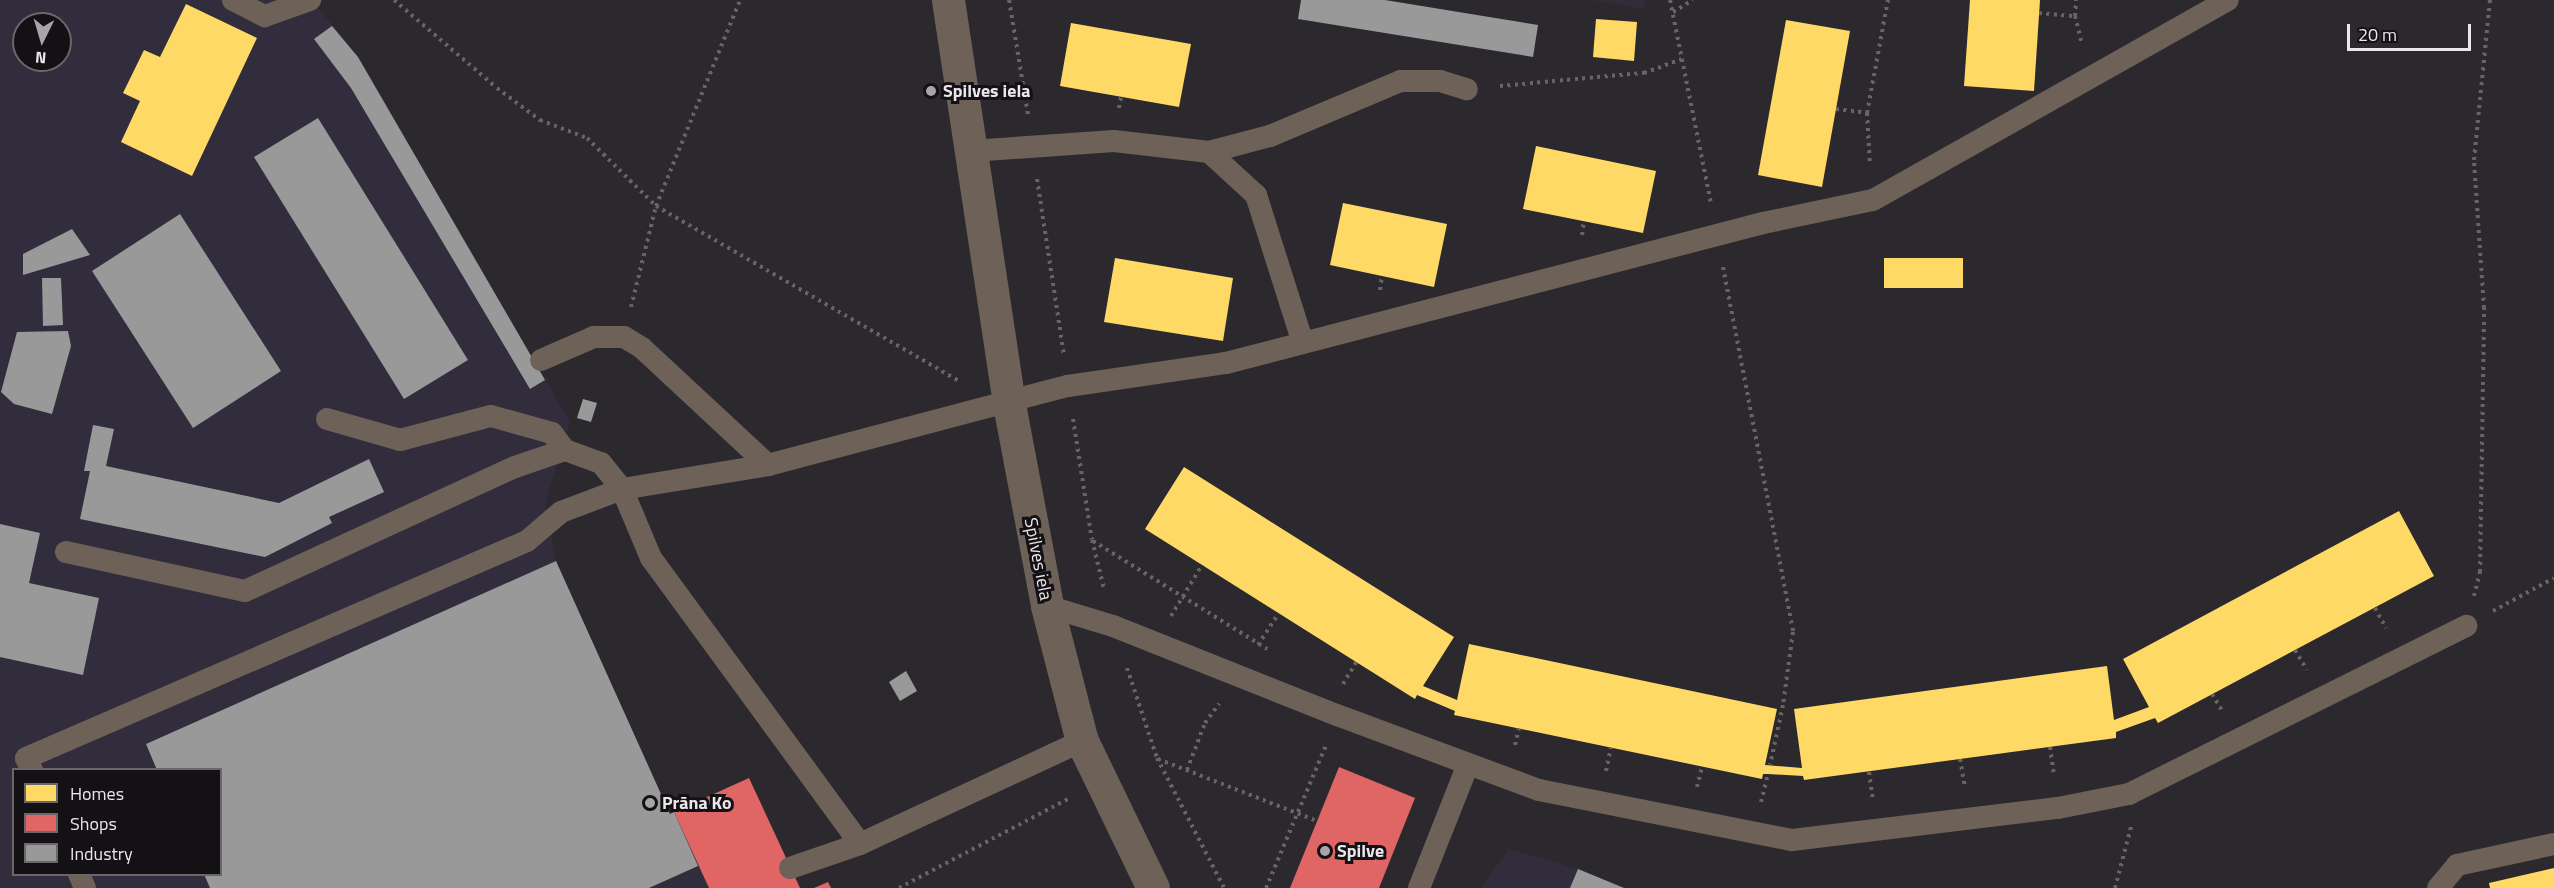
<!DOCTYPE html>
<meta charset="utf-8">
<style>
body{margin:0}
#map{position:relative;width:2554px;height:888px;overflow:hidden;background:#2c292e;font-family:"Titillium Web",sans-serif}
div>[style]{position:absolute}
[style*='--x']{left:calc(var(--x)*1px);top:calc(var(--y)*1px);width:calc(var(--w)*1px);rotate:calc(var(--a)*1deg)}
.built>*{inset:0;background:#342b38}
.industrial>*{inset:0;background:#322d3d}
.homes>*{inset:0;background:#ffd966}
.shops>*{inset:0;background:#e06666}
.industry>*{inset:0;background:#999}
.path>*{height:4px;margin-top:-2px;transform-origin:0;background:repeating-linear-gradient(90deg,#6a6360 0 3px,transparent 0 7.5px)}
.lane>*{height:22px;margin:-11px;padding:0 11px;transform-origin:11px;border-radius:11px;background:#6d6158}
.street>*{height:33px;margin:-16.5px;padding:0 16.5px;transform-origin:16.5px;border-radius:16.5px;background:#6d6158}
.dots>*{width:16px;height:16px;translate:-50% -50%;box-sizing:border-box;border:3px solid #141115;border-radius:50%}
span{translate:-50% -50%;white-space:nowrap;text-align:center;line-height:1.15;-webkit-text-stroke:6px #141115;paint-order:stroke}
.poi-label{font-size:18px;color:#eae6ec;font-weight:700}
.left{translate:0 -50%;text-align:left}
.street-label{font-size:18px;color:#eae6ec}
.legend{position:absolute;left:12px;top:768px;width:210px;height:108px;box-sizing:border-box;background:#141115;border:2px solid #6a666b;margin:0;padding:8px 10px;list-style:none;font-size:18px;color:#eae6ec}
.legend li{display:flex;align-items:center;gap:12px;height:30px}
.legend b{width:30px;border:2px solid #6a666b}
.north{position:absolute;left:12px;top:12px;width:60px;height:60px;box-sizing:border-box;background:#141115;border:2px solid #6a666b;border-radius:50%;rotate:185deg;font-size:16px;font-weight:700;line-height:24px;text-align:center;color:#eae6ec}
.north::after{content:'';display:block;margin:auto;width:21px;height:27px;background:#a8a4aa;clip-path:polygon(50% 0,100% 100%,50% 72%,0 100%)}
.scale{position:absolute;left:2347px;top:24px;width:124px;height:27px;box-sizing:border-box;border:3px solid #eae6ec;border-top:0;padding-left:8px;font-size:18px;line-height:21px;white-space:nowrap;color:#eae6ec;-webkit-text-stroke:4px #141115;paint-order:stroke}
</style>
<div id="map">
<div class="built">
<i style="clip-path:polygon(1591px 0,1643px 0,1645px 9px)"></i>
</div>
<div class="industrial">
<i style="clip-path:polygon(evenodd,0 0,308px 0,320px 10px,358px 57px,570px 422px,545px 503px,556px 561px,669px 814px,749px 778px,800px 888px,0 888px,0 0,24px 24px,60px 24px,60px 60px,24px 60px,24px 24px,0 0,14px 770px,220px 770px,220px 874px,14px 874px,14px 770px)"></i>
<i style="clip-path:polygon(1509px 849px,1578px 869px,1625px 888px,1481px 888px)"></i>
</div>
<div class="homes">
<i style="clip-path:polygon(1970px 0,2040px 0,2034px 91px,1964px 86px)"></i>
<i style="clip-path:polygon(186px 4px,257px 38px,192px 176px,121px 142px,140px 101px,123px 93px,144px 50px,160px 57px)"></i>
<i style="clip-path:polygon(1596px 19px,1637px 22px,1634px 61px,1593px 57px)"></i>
<i style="clip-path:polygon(1786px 20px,1850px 31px,1822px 187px,1758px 175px)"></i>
<i style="clip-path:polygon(1071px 23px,1191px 44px,1179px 107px,1060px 86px)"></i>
<i style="clip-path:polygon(1536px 146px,1656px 171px,1643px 233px,1523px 209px)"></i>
<i style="clip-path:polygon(1343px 203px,1447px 224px,1434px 287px,1330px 265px)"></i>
<i style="clip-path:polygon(1115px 258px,1233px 278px,1223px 341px,1104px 322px)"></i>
<i style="clip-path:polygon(1884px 258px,1963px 258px,1963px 288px,1884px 288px)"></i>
<i style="clip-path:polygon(1184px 467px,1454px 637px,1423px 686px,1457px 700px,1469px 644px,1777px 709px,1765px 765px,1802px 768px,1794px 709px,2107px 666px,2114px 720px,2149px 707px,2123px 659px,2399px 511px,2434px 576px,2158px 723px,2155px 718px,2116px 732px,2116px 738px,1804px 780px,1803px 776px,1768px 774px,1763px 774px,1762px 779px,1454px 715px,1455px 711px,1417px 695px,1415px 699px,1145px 529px)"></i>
<i style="clip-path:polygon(2554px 868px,2554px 888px,2490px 888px,2489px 883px)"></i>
</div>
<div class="shops">
<i style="clip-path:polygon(1339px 767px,1415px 798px,1379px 888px,1290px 888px)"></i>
<i style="clip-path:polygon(749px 778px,800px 888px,709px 888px,674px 812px)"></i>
<i style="clip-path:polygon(828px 882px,831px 888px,814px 888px)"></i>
</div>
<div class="industry">
<i style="clip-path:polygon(1301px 0,1385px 0,1538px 25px,1533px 57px,1298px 19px)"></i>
<i style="clip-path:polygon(332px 26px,358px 57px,545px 380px,530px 389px,351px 88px,314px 39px)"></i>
<i style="clip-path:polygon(318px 118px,468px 360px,404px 399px,254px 157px)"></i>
<i style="clip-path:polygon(180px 214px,281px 371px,193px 428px,92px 271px)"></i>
<i style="clip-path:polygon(72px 229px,90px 255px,23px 275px,23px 254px)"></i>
<i style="clip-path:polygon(42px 278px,61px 278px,63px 325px,43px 326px)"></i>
<i style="clip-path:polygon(68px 331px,71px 346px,52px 414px,14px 404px,1px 392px,17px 332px)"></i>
<i style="clip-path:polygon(583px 399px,597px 403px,591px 422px,577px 418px)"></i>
<i style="clip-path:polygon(93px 425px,114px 429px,106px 466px,279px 503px,369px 459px,384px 492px,329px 517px,332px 523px,265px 557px,80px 519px,90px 471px,84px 471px)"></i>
<i style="clip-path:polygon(0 524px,40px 533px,29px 583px,99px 598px,83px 675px,0 657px)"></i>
<i style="clip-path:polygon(556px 561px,670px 814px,674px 812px,698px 866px,649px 888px,210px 888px,204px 874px,220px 874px,220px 770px,157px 770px,146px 744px)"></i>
<i style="clip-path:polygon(906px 671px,917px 691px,900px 701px,889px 682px)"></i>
<i style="clip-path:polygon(1578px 869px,1624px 888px,1570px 888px)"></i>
</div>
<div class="path">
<i style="--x:394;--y:0;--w:135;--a:40.5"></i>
<i style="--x:497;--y:88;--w:54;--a:36.7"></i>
<i style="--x:540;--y:120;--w:50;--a:21"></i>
<i style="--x:587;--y:138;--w:97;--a:44.6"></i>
<i style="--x:656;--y:206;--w:350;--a:30"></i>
<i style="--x:1009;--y:0;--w:117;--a:80.6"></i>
<i style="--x:1670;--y:0;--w:208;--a:78.6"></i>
<i style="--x:1673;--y:12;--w:23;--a:-31"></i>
<i style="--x:2039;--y:13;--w:36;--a:5"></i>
<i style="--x:2075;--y:16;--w:29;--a:76"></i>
<i style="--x:2075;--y:16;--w:16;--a:-86"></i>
<i style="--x:1500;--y:86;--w:145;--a:-5.2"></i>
<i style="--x:1644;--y:73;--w:40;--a:-20.2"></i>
<i style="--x:1119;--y:108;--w:11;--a:-80"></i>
<i style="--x:1836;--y:109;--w:31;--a:7"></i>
<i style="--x:1867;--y:113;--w:52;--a:86.7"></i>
<i style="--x:1867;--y:113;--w:115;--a:-79.5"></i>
<i style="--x:1037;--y:179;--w:178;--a:81.3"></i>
<i style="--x:1582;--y:235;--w:14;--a:-82"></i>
<i style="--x:1723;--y:267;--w:372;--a:79.1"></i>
<i style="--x:1793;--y:632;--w:74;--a:97.8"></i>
<i style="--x:1783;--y:705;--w:61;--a:102.2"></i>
<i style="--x:1380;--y:290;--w:14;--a:-82"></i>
<i style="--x:631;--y:307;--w:104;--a:-76.1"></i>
<i style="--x:656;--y:206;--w:222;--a:-67.8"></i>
<i style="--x:1073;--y:419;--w:122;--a:81.1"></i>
<i style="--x:1092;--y:540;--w:50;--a:76.2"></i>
<i style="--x:1093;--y:541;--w:205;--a:31.8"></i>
<i style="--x:2474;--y:596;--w:25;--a:-76"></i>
<i style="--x:2480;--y:572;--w:264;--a:-89.1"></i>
<i style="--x:2484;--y:308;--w:148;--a:-93.9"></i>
<i style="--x:2474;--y:160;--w:161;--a:-84.3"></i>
<i style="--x:2375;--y:608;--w:23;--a:61"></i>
<i style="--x:2493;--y:611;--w:69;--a:-28.4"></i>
<i style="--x:1171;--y:616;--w:60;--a:-58.7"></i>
<i style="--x:1258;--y:645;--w:38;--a:-57"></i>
<i style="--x:2295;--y:650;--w:23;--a:59"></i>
<i style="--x:1127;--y:668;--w:95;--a:71.6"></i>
<i style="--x:1157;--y:758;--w:146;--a:62.7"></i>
<i style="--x:1343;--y:684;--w:26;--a:-59"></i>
<i style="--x:2212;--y:694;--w:21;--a:59"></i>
<i style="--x:1515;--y:745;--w:17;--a:-77"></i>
<i style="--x:2050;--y:747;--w:29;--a:82"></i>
<i style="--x:1158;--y:759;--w:171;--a:21.3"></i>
<i style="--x:1960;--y:759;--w:29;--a:80"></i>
<i style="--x:1187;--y:770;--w:50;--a:-69"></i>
<i style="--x:1205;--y:723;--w:24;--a:-54"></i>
<i style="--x:1606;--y:771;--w:24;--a:-78"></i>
<i style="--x:1869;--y:772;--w:27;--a:82"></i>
<i style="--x:1697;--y:787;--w:21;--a:-76"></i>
<i style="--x:1761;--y:802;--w:29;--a:-76"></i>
<i style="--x:899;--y:888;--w:191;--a:-27.8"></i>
<i style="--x:1266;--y:888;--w:155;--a:-67.2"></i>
<i style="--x:2115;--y:888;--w:63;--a:-75.3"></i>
</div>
<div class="lane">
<i style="--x:233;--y:0;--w:36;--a:27"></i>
<i style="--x:265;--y:16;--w:48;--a:-19.6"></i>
<i style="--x:971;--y:151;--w:143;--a:-4"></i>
<i style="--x:1114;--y:141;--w:96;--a:6.6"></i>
<i style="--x:1209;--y:152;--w:63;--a:-14.7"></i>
<i style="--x:1270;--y:136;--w:142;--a:-22.8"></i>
<i style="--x:1401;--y:81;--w:39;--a:0"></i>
<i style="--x:1440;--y:81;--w:28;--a:17"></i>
<i style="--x:1209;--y:152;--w:64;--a:42.5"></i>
<i style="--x:1256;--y:195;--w:155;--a:72.4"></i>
<i style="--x:541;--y:360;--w:58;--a:-23.5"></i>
<i style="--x:594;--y:337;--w:30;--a:0"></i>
<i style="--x:624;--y:337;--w:21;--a:31"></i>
<i style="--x:642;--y:348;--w:172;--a:42.9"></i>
<i style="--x:327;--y:419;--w:76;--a:16"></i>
<i style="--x:400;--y:440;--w:94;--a:-14.8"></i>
<i style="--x:491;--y:416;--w:63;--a:15.6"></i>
<i style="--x:552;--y:433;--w:21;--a:53"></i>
<i style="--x:565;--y:450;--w:38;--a:20"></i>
<i style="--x:601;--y:463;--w:33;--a:51"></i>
<i style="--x:622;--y:489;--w:75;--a:67.2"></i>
<i style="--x:651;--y:558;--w:354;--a:53.8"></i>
<i style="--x:66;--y:552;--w:183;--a:12.3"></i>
<i style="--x:245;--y:591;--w:297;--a:-24.7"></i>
<i style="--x:515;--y:467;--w:53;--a:-18.8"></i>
<i style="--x:1047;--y:606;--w:69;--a:16.9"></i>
<i style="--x:1113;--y:626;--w:241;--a:21.7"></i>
<i style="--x:1337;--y:715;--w:215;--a:20.4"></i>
<i style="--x:1539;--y:790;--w:258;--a:11.2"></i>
<i style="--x:1792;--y:840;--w:268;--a:-6.9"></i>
<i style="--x:2058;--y:808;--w:72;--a:-11.2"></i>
<i style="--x:2129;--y:794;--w:377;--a:-26.5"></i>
<i style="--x:32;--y:770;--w:13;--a:-117"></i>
<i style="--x:26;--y:758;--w:546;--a:-23.42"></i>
<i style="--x:527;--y:541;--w:45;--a:-40.5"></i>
<i style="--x:561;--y:512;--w:65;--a:-20.7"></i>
<i style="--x:622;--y:489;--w:148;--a:-9.3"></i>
<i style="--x:768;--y:465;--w:310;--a:-14.8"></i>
<i style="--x:1068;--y:386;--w:160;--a:-8.3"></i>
<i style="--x:1226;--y:363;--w:555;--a:-14.61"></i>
<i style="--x:1763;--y:223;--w:112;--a:-11.8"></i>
<i style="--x:1873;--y:200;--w:407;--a:-29.4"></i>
<i style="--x:790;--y:868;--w:74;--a:-18.9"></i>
<i style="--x:860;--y:844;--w:245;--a:-24.9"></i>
<i style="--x:79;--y:874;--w:15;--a:67"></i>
<i style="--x:1419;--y:888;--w:133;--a:-68.4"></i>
<i style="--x:2438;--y:888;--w:30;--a:-50"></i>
<i style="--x:2457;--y:865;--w:99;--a:-12.2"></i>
</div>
<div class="street">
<i style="--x:948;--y:0;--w:409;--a:81.4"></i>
<i style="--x:1009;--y:404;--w:206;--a:79.3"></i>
<i style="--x:1047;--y:606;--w:139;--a:75.5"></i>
<i style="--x:1082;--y:741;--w:163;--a:64.2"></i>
</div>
<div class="dots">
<i style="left:931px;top:91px;background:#a8a4aa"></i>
<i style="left:650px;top:803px;background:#a8a4aa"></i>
<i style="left:1325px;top:851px;background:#a8a4aa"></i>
</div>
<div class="poi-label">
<span class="left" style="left:943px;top:91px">Spilves iela</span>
<span class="left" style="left:662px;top:803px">Prāna Ko</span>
<span class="left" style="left:1337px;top:851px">Spilve</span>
</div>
<div class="street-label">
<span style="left:1038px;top:559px;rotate:79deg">Spilves iela</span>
</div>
<ul class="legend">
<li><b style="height:16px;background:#ffd966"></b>Homes</li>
<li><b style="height:16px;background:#e06666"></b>Shops</li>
<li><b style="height:16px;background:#999"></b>Industry</li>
</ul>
<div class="north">N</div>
<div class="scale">20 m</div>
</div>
